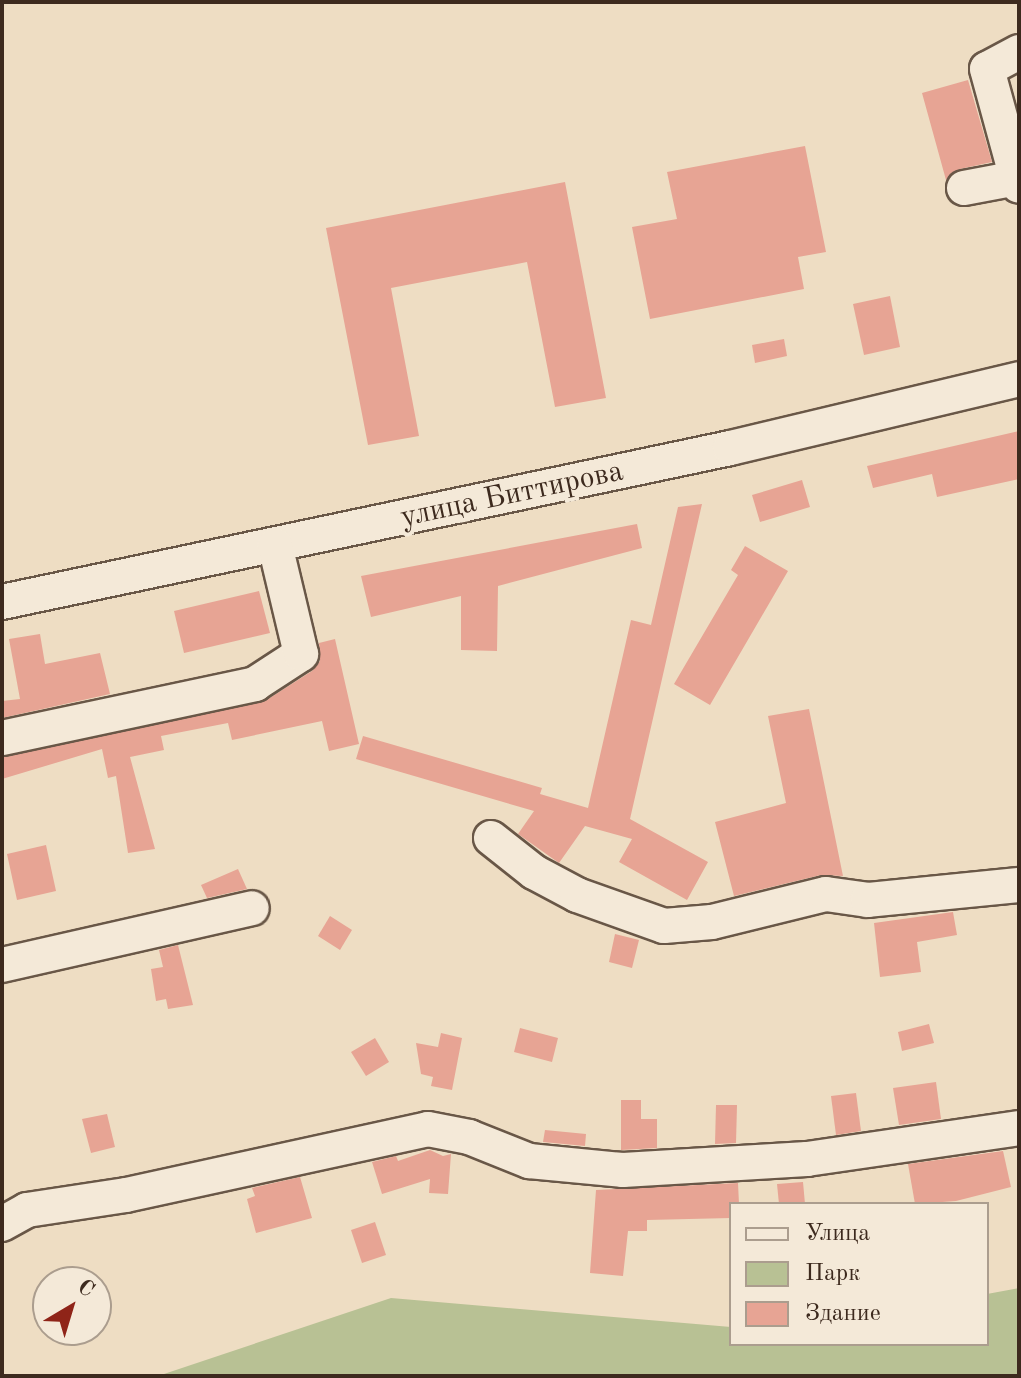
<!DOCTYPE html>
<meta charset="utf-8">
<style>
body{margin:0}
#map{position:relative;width:1021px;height:1378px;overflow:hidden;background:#eeddc3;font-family:"Old Standard TT",serif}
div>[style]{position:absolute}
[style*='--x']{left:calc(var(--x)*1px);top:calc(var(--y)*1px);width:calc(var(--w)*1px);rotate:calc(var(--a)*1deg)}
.green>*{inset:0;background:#b8c194}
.building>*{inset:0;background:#e7a494}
.roads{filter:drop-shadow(2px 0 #695747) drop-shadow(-2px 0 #695747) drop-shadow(0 2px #695747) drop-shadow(0 -2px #695747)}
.minor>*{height:34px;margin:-17px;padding:0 17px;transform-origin:17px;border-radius:17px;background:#f4e9d8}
span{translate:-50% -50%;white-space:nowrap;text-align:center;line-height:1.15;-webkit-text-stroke:8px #f4e9d8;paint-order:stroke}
.street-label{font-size:30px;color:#3d2a1e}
.frame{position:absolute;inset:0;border:4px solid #3d2a1e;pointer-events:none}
.legend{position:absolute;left:729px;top:1202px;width:260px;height:144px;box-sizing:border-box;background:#f4e9d8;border:2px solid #ab9d8e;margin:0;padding:10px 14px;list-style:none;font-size:24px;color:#3d2a1e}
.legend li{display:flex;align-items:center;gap:16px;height:40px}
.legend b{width:40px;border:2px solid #ab9d8e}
.north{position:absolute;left:32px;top:1266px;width:80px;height:80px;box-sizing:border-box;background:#f4e9d8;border:2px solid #ab9d8e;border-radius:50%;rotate:38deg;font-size:22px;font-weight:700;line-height:32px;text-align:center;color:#3d2a1e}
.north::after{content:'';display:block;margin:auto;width:28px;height:36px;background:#8f2418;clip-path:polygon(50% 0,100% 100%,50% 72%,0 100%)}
</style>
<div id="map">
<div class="green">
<i style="clip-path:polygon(1019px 1288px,1019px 1376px,158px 1376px,391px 1298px,731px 1327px,731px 1344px,987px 1344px,987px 1294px)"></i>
</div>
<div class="building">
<i style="clip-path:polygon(968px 80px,992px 162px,960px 169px,946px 180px,922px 93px)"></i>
<i style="clip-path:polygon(805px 146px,826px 252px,798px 257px,804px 289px,650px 319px,632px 227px,677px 219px,667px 172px)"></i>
<i style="clip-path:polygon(565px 182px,606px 398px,555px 407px,527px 262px,391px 288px,419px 436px,368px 445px,326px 228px)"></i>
<i style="clip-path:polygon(890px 296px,900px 347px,864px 355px,853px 304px)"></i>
<i style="clip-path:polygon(784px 339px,787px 356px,755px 363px,752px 345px)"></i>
<i style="clip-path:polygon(1019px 431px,1019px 479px,937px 497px,932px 474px,873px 488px,867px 466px)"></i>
<i style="clip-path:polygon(802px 480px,810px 507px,760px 522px,752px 495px)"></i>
<i style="clip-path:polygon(702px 504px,630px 819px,708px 862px,687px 900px,619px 862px,632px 839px,585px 826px,559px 863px,518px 834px,534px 811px,356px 759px,363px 736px,542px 788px,540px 794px,588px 808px,631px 620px,651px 625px,678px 507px)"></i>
<i style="clip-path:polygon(637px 524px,642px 548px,498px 586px,497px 651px,461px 650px,461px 596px,371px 617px,361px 576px)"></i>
<i style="clip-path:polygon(745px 546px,788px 571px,710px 705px,674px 684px,738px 575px,731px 570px)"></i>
<i style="clip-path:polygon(259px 591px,270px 633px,184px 653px,174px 611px)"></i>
<i style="clip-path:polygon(40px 634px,45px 664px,100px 653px,110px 694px,2px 718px,2px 701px,20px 699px,9px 639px)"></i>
<i style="clip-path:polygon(335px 639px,359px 744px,329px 751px,322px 721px,232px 740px,228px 723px,161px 736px,164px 750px,130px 757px,155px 849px,128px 853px,116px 776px,108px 778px,102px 749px,2px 779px,2px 757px,265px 701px,312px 671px,320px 661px,319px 643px)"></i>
<i style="clip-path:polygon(809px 709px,843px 876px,821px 875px,734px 896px,715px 822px,786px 803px,768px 716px)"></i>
<i style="clip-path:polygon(46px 845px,56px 891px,17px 900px,7px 854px)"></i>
<i style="clip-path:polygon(238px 869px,247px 889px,207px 898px,201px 885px)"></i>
<i style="clip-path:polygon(953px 912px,957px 935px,917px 942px,921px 972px,880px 977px,874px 923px)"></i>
<i style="clip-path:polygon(330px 916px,352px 930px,340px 950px,318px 936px)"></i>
<i style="clip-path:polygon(615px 934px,639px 940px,632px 968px,609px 962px)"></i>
<i style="clip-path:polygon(178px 945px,193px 1005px,168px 1009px,166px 999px,156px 1001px,151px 969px,163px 967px,159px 950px)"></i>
<i style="clip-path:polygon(929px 1024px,934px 1043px,902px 1051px,898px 1032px)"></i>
<i style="clip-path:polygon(520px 1028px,558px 1038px,552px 1062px,514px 1052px)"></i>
<i style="clip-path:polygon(441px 1033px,462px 1038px,452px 1090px,431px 1086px,433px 1077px,421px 1074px,416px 1043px,438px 1047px)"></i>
<i style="clip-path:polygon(375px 1038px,389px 1062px,366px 1076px,351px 1052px)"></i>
<i style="clip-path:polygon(936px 1082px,941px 1119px,899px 1125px,893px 1088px)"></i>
<i style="clip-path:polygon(856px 1093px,861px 1131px,836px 1135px,831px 1096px)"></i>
<i style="clip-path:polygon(621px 1100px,641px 1100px,641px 1119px,657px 1119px,657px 1148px,621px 1150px)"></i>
<i style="clip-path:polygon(716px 1105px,737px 1105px,736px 1143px,715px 1144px)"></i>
<i style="clip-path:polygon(107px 1114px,115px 1147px,91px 1153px,82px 1119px)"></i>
<i style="clip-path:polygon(545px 1130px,586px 1134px,585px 1146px,543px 1142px)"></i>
<i style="clip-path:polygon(430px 1150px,443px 1156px,451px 1154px,448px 1194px,429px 1193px,430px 1179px,382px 1194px,372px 1162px,396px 1156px,398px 1161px)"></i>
<i style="clip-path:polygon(1003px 1151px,1011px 1187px,956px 1201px,915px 1204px,908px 1164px)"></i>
<i style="clip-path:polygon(300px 1177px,312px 1218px,256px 1233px,247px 1199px,255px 1196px,252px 1188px)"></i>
<i style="clip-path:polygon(803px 1182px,805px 1204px,779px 1204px,777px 1184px)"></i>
<i style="clip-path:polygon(738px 1183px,739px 1204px,731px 1204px,731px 1218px,647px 1220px,647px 1231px,628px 1231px,623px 1276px,590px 1273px,596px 1190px)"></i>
<i style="clip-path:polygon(375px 1222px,386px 1255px,362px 1263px,351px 1230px)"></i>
</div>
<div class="roads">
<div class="minor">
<i style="--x:1019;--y:52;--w:36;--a:152"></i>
<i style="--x:987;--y:69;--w:121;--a:74.7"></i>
<i style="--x:964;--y:188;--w:54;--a:-10.7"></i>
<i style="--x:2;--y:602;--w:744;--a:-11.94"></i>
<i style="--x:730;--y:448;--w:297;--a:-13.4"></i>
<i style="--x:2;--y:738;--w:259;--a:-12"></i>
<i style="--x:255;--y:684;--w:55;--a:-33.1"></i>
<i style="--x:301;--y:654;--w:112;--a:-103.4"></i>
<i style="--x:491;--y:838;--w:55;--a:38.3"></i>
<i style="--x:534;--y:872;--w:49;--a:28.1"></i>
<i style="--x:577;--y:895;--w:92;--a:19.6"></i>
<i style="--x:664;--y:926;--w:48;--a:-4.8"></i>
<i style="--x:712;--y:922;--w:117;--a:-13.8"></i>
<i style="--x:826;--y:894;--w:42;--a:8.1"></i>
<i style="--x:868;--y:900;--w:152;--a:-5.7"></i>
<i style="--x:2;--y:965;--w:256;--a:-12.8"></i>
<i style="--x:2;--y:1224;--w:29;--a:-29"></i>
<i style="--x:27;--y:1210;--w:100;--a:-8.6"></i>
<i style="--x:126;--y:1195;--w:309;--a:-12.3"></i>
<i style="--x:428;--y:1129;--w:42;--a:11"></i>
<i style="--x:469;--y:1137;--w:65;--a:21.8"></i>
<i style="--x:529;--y:1161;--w:94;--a:5.5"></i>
<i style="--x:623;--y:1170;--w:184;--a:-3.4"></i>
<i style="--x:807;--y:1159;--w:214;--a:-8.3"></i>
</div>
</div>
<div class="street-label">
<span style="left:512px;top:495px;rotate:-12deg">улица Биттирова</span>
</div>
<div class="frame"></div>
<ul class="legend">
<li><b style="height:10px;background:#f4e9d8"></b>Улица</li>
<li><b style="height:22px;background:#b8c194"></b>Парк</li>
<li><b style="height:22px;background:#e7a494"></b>Здание</li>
</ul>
<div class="north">С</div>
</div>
